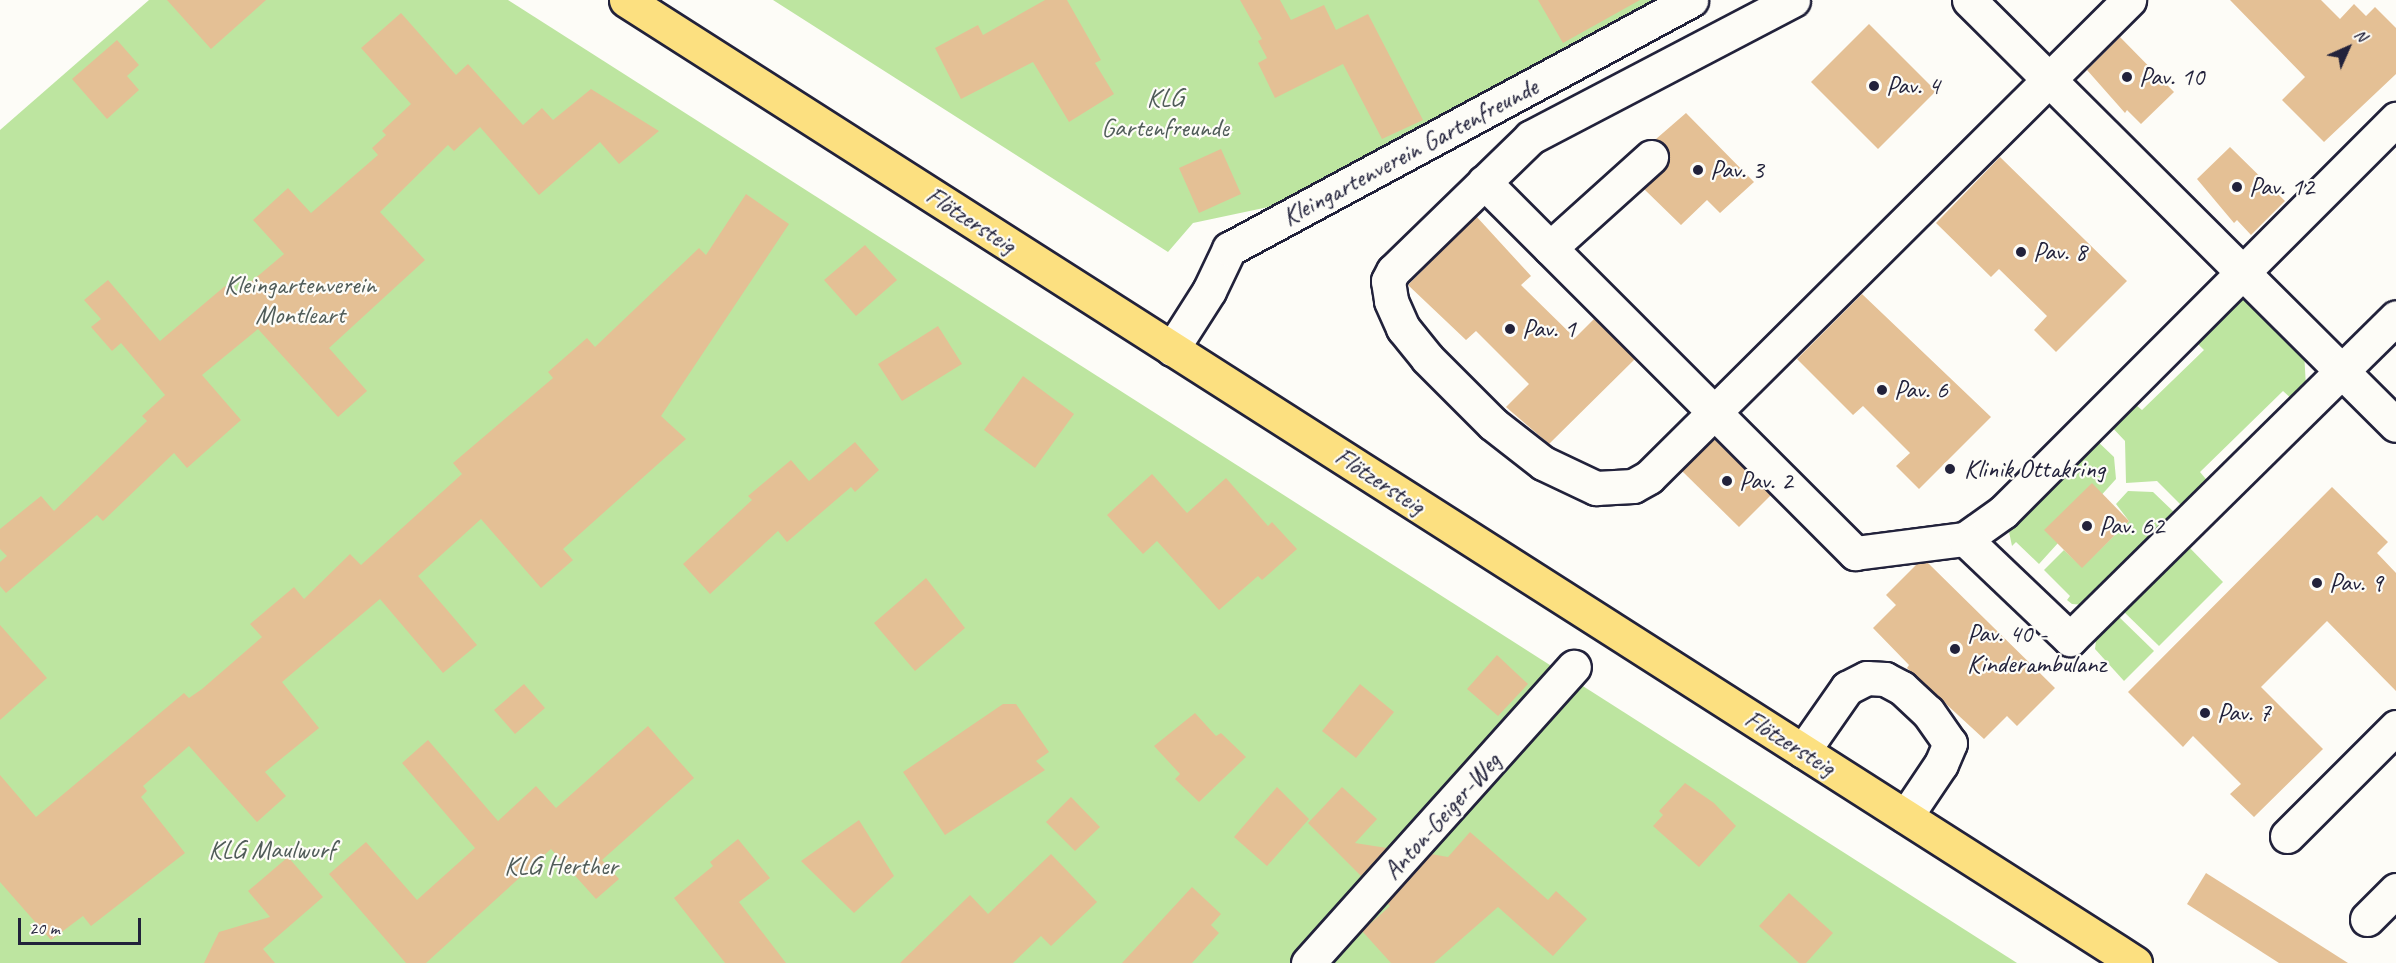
<!DOCTYPE html>
<meta charset="utf-8">
<style>
body{margin:0}
#map{position:relative;width:2396px;height:963px;overflow:hidden;background:#fdfcf7;font-family:Caveat,sans-serif}
div>[style]{position:absolute}
[style*='--x']{left:calc(var(--x)*1px);top:calc(var(--y)*1px);width:calc(var(--w)*1px);rotate:calc(var(--a)*1deg)}
.green>*{inset:0;background:#bde5a0}
.building>*{inset:0;background:#e4c095}
.roads{filter:drop-shadow(2px 0 #22223b) drop-shadow(-2px 0 #22223b) drop-shadow(0 2px #22223b) drop-shadow(0 -2px #22223b)}
.minor>*{height:33px;margin:-16.5px;padding:0 16.5px;transform-origin:16.5px;border-radius:16.5px;background:#fdfcf7}
.major>*{height:33px;margin:-16.5px;padding:0 16.5px;transform-origin:16.5px;border-radius:16.5px;background:#fce080}
.dots>*{width:16px;height:16px;translate:-50% -50%;box-sizing:border-box;border:3px solid #fdfcf7;border-radius:50%}
span{translate:-50% -50%;white-space:nowrap;text-align:center;line-height:1.15;-webkit-text-stroke:4.5px #fdfcf7;paint-order:stroke}
.poi-label{font-size:26px;color:#22223b}
.left{translate:0 -50%;text-align:left}
.park-label{font-size:26px;color:#505c59}
.street-label{font-size:26px;color:#22223b}
.north{position:absolute;left:2318px;top:18px;width:60px;height:60px;-webkit-text-stroke:4px #fdfcf7;paint-order:stroke;rotate:45deg;font-size:16px;font-weight:700;line-height:24px;text-align:center;color:#22223b}
.north::after{content:'';display:block;margin:auto;width:21px;height:27px;background:#22223b;clip-path:polygon(50% 0,100% 100%,50% 72%,0 100%)}
.scale{position:absolute;left:18px;top:918px;width:123px;height:27px;box-sizing:border-box;border:3px solid #22223b;border-top:0;padding-left:8px;font-size:18px;line-height:21px;white-space:nowrap;color:#22223b;-webkit-text-stroke:4px #fdfcf7;paint-order:stroke}
</style>
<div id="map">
<div class="green">
<i style="clip-path:polygon(149px 0,508px 0,2017px 963px,0 963px,0 130px)"></i>
<i style="clip-path:polygon(773px 0,1661px 0,1273px 206px,1193px 223px,1168px 252px)"></i>
<i style="clip-path:polygon(2238px 299px,2247px 299px,2304px 351px,2306px 387px,2293px 400px,2283px 391px,2200px 472px,2210px 484px,2185px 509px,2157px 481px,2126px 483px,2125px 441px,2108px 423px,2130px 400px,2142px 410px,2204px 350px,2193px 339px)"></i>
<i style="clip-path:polygon(2094px 438px,2114px 457px,2116px 479px,2039px 564px,2016px 542px,2012px 546px,2008px 527px)"></i>
<i style="clip-path:polygon(2128px 491px,2153px 492px,2177px 515px,2085px 605px,2072px 604px,2067px 600px,2070px 596px,2044px 570px,2064px 550px,2082px 567px,2129px 521px,2116px 504px)"></i>
<i style="clip-path:polygon(2186px 544px,2223px 582px,2159px 646px,2121px 609px)"></i>
<i style="clip-path:polygon(2116px 614px,2154px 651px,2124px 681px,2095px 649px,2097px 632px)"></i>
</div>
<div class="building">
<i style="clip-path:polygon(167px 0,266px 0,211px 49px)"></i>
<i style="clip-path:polygon(1045px 0,1067px 0,1101px 60px,1095px 63px,1114px 94px,1069px 122px,1033px 62px,961px 99px,935px 48px,978px 25px,983px 35px)"></i>
<i style="clip-path:polygon(1240px 0,1280px 0,1291px 20px,1324px 5px,1336px 30px,1368px 14px,1423px 120px,1382px 139px,1343px 64px,1275px 98px,1258px 63px,1267px 58px,1258px 41px,1262px 39px)"></i>
<i style="clip-path:polygon(1538px 0,1640px 0,1563px 43px)"></i>
<i style="clip-path:polygon(2230px 0,2321px 0,2340px 19px,2354px 4px,2366px 16px,2375px 7px,2396px 28px,2396px 74px,2324px 142px,2282px 100px,2305px 77px)"></i>
<i style="clip-path:polygon(401px 13px,456px 75px,468px 64px,523px 125px,542px 108px,553px 120px,591px 89px,659px 131px,619px 164px,600px 142px,539px 195px,480px 127px,454px 151px,448px 145px,380px 212px,425px 260px,329px 348px,367px 391px,338px 417px,258px 329px,202px 375px,241px 420px,187px 468px,174px 453px,103px 521px,97px 515px,6px 593px,0 586px,0 562px,7px 556px,0 549px,0 529px,41px 496px,54px 511px,147px 421px,142px 416px,165px 395px,121px 343px,112px 351px,91px 327px,101px 319px,84px 300px,108px 280px,160px 341px,225px 286px,234px 296px,284px 254px,253px 220px,288px 188px,311px 213px,378px 155px,372px 148px,386px 135px,382px 131px,411px 104px,361px 48px)"></i>
<i style="clip-path:polygon(1869px 24px,1936px 91px,1878px 149px,1811px 82px)"></i>
<i style="clip-path:polygon(2120px 37px,2174px 92px,2141px 124px,2127px 110px,2125px 113px,2087px 70px)"></i>
<i style="clip-path:polygon(117px 40px,139px 65px,127px 76px,139px 90px,107px 119px,72px 79px)"></i>
<i style="clip-path:polygon(1686px 113px,1754px 182px,1720px 213px,1707px 200px,1681px 225px,1644px 189px,1669px 162px,1665px 145px,1656px 139px)"></i>
<i style="clip-path:polygon(2230px 147px,2285px 201px,2251px 235px,2237px 220px,2234px 223px,2197px 179px)"></i>
<i style="clip-path:polygon(1221px 149px,1241px 194px,1199px 213px,1179px 168px)"></i>
<i style="clip-path:polygon(2000px 157px,2127px 281px,2056px 352px,2034px 330px,2047px 316px,1999px 269px,1991px 277px,1936px 223px)"></i>
<i style="clip-path:polygon(746px 194px,789px 224px,661px 416px,686px 439px,563px 549px,573px 560px,541px 588px,481px 519px,418px 576px,477px 645px,443px 673px,380px 599px,282px 682px,319px 728px,265px 772px,286px 796px,257px 822px,189px 746px,143px 786px,147px 791px,141px 797px,185px 853px,91px 926px,83px 916px,51px 940px,0 882px,0 775px,36px 817px,184px 693px,189px 698px,202px 689px,262px 637px,250px 624px,294px 587px,304px 599px,350px 554px,361px 565px,462px 474px,453px 463px,553px 378px,548px 372px,587px 338px,595px 347px,699px 248px,706px 255px)"></i>
<i style="clip-path:polygon(1476px 216px,1531px 276px,1521px 285px,1575px 338px,1594px 319px,1635px 359px,1549px 444px,1506px 407px,1529px 384px,1476px 331px,1466px 340px,1408px 285px)"></i>
<i style="clip-path:polygon(865px 245px,897px 280px,856px 316px,824px 280px)"></i>
<i style="clip-path:polygon(1862px 294px,1991px 417px,1919px 489px,1896px 466px,1910px 453px,1863px 406px,1853px 415px,1797px 359px)"></i>
<i style="clip-path:polygon(938px 326px,962px 364px,902px 401px,878px 364px)"></i>
<i style="clip-path:polygon(1023px 376px,1074px 414px,1035px 468px,984px 430px)"></i>
<i style="clip-path:polygon(1714px 439px,1771px 495px,1739px 527px,1682px 471px)"></i>
<i style="clip-path:polygon(855px 442px,879px 470px,855px 492px,851px 487px,787px 542px,778px 531px,710px 594px,683px 564px,752px 500px,748px 496px,791px 460px,809px 481px)"></i>
<i style="clip-path:polygon(1152px 474px,1187px 513px,1226px 478px,1268px 526px,1272px 522px,1297px 549px,1262px 580px,1258px 576px,1219px 610px,1157px 541px,1143px 554px,1107px 515px)"></i>
<i style="clip-path:polygon(2092px 483px,2129px 521px,2082px 568px,2044px 530px)"></i>
<i style="clip-path:polygon(2332px 487px,2388px 542px,2377px 553px,2396px 573px,2396px 691px,2327px 621px,2261px 687px,2323px 749px,2254px 817px,2230px 794px,2241px 784px,2193px 736px,2183px 747px,2128px 692px)"></i>
<i style="clip-path:polygon(1928px 563px,2055px 688px,2017px 726px,2007px 716px,1984px 739px,1907px 668px,1909px 665px,1873px 628px,1896px 605px,1886px 595px,1917px 564px)"></i>
<i style="clip-path:polygon(926px 578px,965px 628px,915px 671px,874px 623px)"></i>
<i style="clip-path:polygon(0 625px,47px 678px,0 720px)"></i>
<i style="clip-path:polygon(1497px 655px,1528px 684px,1498px 716px,1467px 689px)"></i>
<i style="clip-path:polygon(524px 684px,545px 708px,515px 734px,494px 710px)"></i>
<i style="clip-path:polygon(1360px 684px,1394px 712px,1356px 758px,1322px 731px)"></i>
<i style="clip-path:polygon(1003px 704px,1016px 704px,1049px 752px,1036px 761px,1045px 770px,945px 835px,903px 772px)"></i>
<i style="clip-path:polygon(1195px 713px,1216px 736px,1221px 733px,1246px 757px,1199px 802px,1175px 779px,1180px 774px,1154px 746px)"></i>
<i style="clip-path:polygon(648px 726px,694px 778px,602px 860px,619px 879px,596px 899px,551px 849px,426px 963px,406px 963px,329px 874px,366px 842px,417px 900px,475px 848px,402px 763px,428px 740px,498px 821px,536px 786px,556px 808px)"></i>
<i style="clip-path:polygon(1685px 783px,1714px 803px,1736px 826px,1699px 867px,1653px 826px,1663px 815px,1659px 811px)"></i>
<i style="clip-path:polygon(1277px 787px,1309px 819px,1267px 866px,1234px 837px)"></i>
<i style="clip-path:polygon(1342px 787px,1377px 819px,1355px 843px,1387px 848px,1361px 876px,1308px 823px)"></i>
<i style="clip-path:polygon(1071px 797px,1100px 827px,1075px 851px,1046px 822px)"></i>
<i style="clip-path:polygon(859px 820px,894px 876px,854px 913px,801px 861px)"></i>
<i style="clip-path:polygon(1470px 832px,1548px 900px,1556px 891px,1587px 919px,1553px 956px,1498px 907px,1434px 963px,1391px 963px,1362px 931px,1390px 906px,1387px 903px,1431px 854px,1448px 857px)"></i>
<i style="clip-path:polygon(738px 839px,770px 878px,739px 902px,786px 963px,725px 963px,674px 898px,713px 866px,710px 862px)"></i>
<i style="clip-path:polygon(1051px 854px,1097px 902px,1051px 946px,1041px 936px,1013px 963px,900px 963px,970px 895px,988px 914px)"></i>
<i style="clip-path:polygon(288px 857px,323px 897px,263px 949px,275px 963px,204px 963px,219px 932px,270px 917px,248px 891px)"></i>
<i style="clip-path:polygon(2206px 873px,2260px 907px,2348px 963px,2279px 963px,2187px 904px)"></i>
<i style="clip-path:polygon(1192px 887px,1221px 914px,1211px 925px,1219px 933px,1192px 963px,1122px 963px)"></i>
<i style="clip-path:polygon(1789px 893px,1833px 933px,1806px 963px,1799px 963px,1759px 926px)"></i>
</div>
<div class="roads">
<div class="minor">
<i style="--x:1793;--y:0;--w:296;--a:152.4"></i>
<i style="--x:1531;--y:137;--w:192;--a:135.8"></i>
<i style="--x:1393;--y:271;--w:11;--a:117"></i>
<i style="--x:1388;--y:281;--w:20;--a:81"></i>
<i style="--x:1391;--y:301;--w:30;--a:66"></i>
<i style="--x:1403;--y:328;--w:38;--a:51"></i>
<i style="--x:1427;--y:358;--w:93;--a:45"></i>
<i style="--x:1493;--y:424;--w:63;--a:38"></i>
<i style="--x:1543;--y:463;--w:59;--a:25.3"></i>
<i style="--x:1596;--y:488;--w:37;--a:-3"></i>
<i style="--x:1633;--y:486;--w:18;--a:-29"></i>
<i style="--x:1649;--y:477;--w:677;--a:-44.82"></i>
<i style="--x:1969;--y:0;--w:602;--a:44.87"></i>
<i style="--x:1484;--y:182;--w:525;--a:45"></i>
<i style="--x:1855;--y:553;--w:111;--a:-7.3"></i>
<i style="--x:1965;--y:539;--w:47;--a:-35.4"></i>
<i style="--x:2003;--y:512;--w:556;--a:-45"></i>
<i style="--x:1550;--y:248;--w:136;--a:-42"></i>
<i style="--x:1172;--y:349;--w:69;--a:-57.5"></i>
<i style="--x:1209;--y:291;--w:47;--a:-64.5"></i>
<i style="--x:1229;--y:249;--w:525;--a:-28.32"></i>
<i style="--x:1965;--y:539;--w:145;--a:43.6"></i>
<i style="--x:2070;--y:639;--w:458;--a:-44.6"></i>
<i style="--x:1803;--y:751;--w:77;--a:-55.1"></i>
<i style="--x:1847;--y:688;--w:22;--a:-27"></i>
<i style="--x:1867;--y:678;--w:18;--a:3"></i>
<i style="--x:1885;--y:679;--w:19;--a:28"></i>
<i style="--x:1902;--y:688;--w:35;--a:43"></i>
<i style="--x:1928;--y:712;--w:38;--a:55"></i>
<i style="--x:1950;--y:743;--w:23;--a:113"></i>
<i style="--x:1941;--y:764;--w:63;--a:123.9"></i>
<i style="--x:2287;--y:836;--w:154;--a:-45"></i>
<i style="--x:2367;--y:919;--w:41;--a:-45"></i>
<i style="--x:1308;--y:963;--w:398;--a:-48.1"></i>
</div>
<div class="major">
<i style="--x:626;--y:0;--w:1790;--a:32.54"></i>
</div>
</div>
<div class="dots">
<i style="left:2127px;top:77px;background:#22223b"></i>
<i style="left:1874px;top:86px;background:#22223b"></i>
<i style="left:1698px;top:170px;background:#22223b"></i>
<i style="left:2237px;top:187px;background:#22223b"></i>
<i style="left:2021px;top:252px;background:#22223b"></i>
<i style="left:1510px;top:329px;background:#22223b"></i>
<i style="left:1882px;top:390px;background:#22223b"></i>
<i style="left:1950px;top:469px;background:#22223b"></i>
<i style="left:1727px;top:481px;background:#22223b"></i>
<i style="left:2087px;top:526px;background:#22223b"></i>
<i style="left:2317px;top:583px;background:#22223b"></i>
<i style="left:1955px;top:649px;background:#22223b"></i>
<i style="left:2205px;top:713px;background:#22223b"></i>
</div>
<div class="poi-label">
<span class="left" style="left:2139px;top:77px">Pav. 10</span>
<span class="left" style="left:1886px;top:86px">Pav. 4</span>
<span class="left" style="left:1710px;top:170px">Pav. 3</span>
<span class="left" style="left:2249px;top:187px">Pav. 12</span>
<span class="left" style="left:2033px;top:252px">Pav. 8</span>
<span class="left" style="left:1522px;top:329px">Pav. 1</span>
<span class="left" style="left:1894px;top:390px">Pav. 6</span>
<span class="left" style="left:1964px;top:469px">Klinik Ottakring</span>
<span class="left" style="left:1739px;top:481px">Pav. 2</span>
<span class="left" style="left:2099px;top:526px">Pav. 62</span>
<span class="left" style="left:2329px;top:583px">Pav. 9</span>
<span class="left" style="left:1967px;top:649px">Pav. 40 -<br>Kinderambulanz</span>
<span class="left" style="left:2217px;top:713px">Pav. 7</span>
</div>
<div class="park-label">
<span style="left:1165px;top:113px">KLG<br>Gartenfreunde</span>
<span style="left:300px;top:300px">Kleingartenverein<br>Montleart</span>
<span style="left:272px;top:850px">KLG Maulwurf</span>
<span style="left:561px;top:866px">KLG Herther</span>
</div>
<div class="street-label">
<span style="left:1410px;top:152px;rotate:-28deg">Kleingartenverein Gartenfreunde</span>
<span style="left:971px;top:220px;rotate:33deg">Flötzersteig</span>
<span style="left:1380px;top:481px;rotate:33deg">Flötzersteig</span>
<span style="left:1790px;top:743px;rotate:32deg">Flötzersteig</span>
<span style="left:1442px;top:816px;rotate:-48deg">Anton-Geiger-Weg</span>
</div>
<div class="north">N</div>
<div class="scale">20 m</div>
</div>
